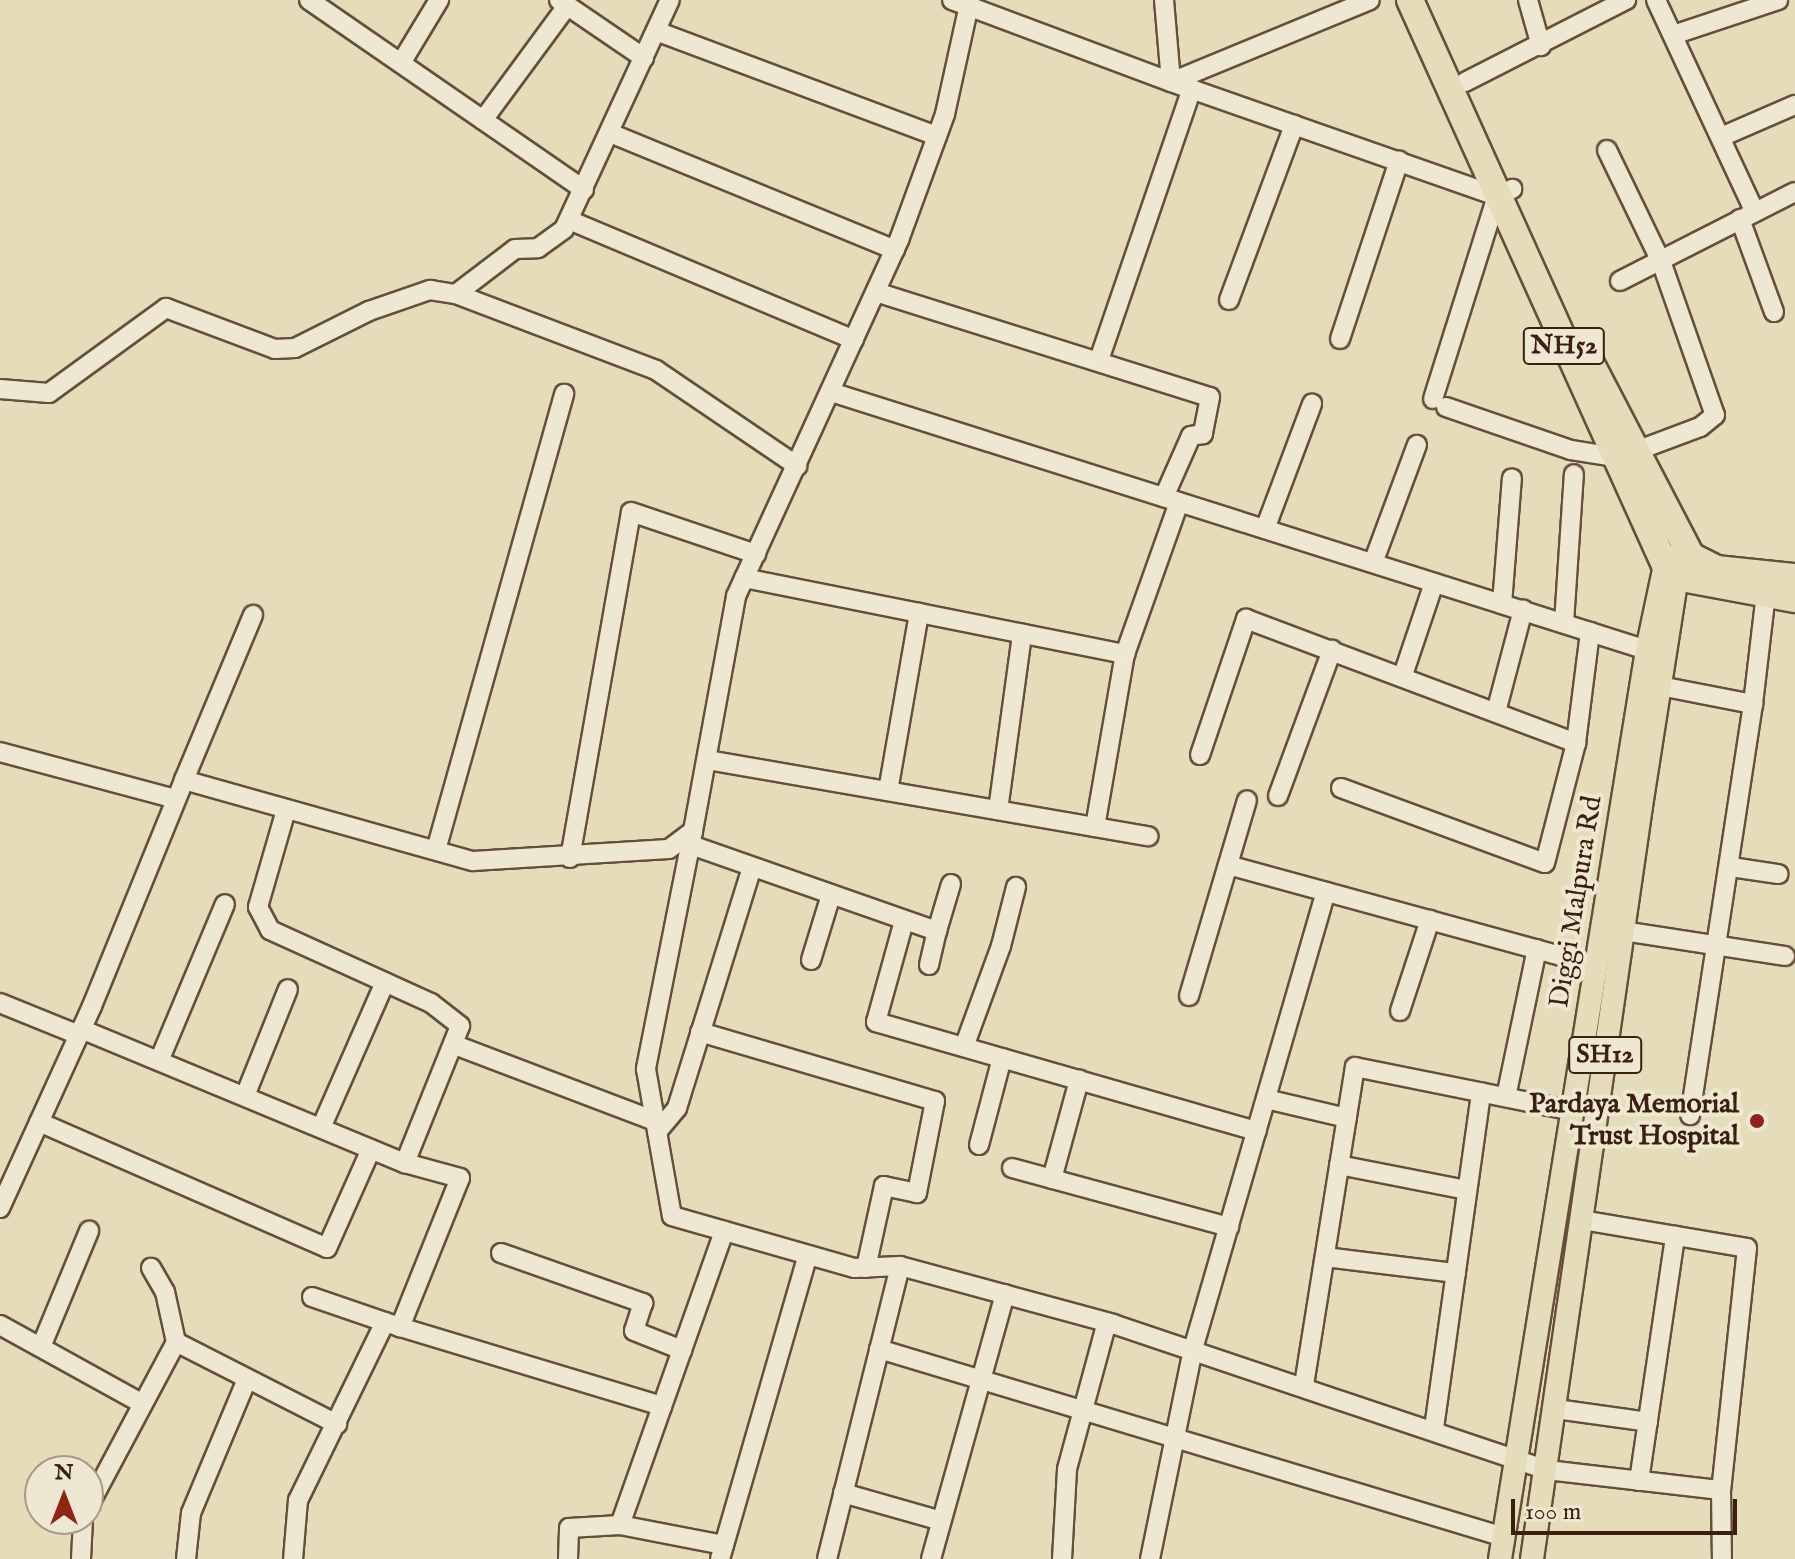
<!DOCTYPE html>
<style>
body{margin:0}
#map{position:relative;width:1795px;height:1559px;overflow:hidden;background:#e5dcba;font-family:"IM FELL English",serif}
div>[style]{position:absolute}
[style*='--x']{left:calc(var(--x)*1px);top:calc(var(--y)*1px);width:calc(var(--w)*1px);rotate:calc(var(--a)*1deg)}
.roads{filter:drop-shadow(2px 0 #664f3a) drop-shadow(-2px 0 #664f3a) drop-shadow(0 2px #664f3a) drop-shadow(0 -2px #664f3a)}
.minor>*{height:18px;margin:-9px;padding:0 9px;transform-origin:9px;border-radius:9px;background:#eee8d2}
.major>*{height:22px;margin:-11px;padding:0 11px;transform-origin:11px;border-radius:11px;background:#e5dcba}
.highway>*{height:26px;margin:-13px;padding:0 13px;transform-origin:13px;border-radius:13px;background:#e5dcba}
.dots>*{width:22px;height:22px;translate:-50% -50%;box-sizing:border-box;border:4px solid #eee8d2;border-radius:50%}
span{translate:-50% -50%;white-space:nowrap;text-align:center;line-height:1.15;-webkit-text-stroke:8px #eee8d2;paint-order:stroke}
.shield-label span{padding:2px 6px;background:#eee8d2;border:2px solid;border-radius:6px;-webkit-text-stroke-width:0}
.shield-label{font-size:26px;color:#3c200f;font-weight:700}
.street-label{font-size:28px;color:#3c200f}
.poi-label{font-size:28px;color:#3c200f;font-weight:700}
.right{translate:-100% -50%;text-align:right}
.north{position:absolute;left:24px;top:1455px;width:80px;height:80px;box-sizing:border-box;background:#eee8d2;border:2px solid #a79884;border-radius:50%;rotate:0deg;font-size:22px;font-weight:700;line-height:32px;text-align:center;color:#3c200f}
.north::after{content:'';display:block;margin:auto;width:28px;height:36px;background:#8f2418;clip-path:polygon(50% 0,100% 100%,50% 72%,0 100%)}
.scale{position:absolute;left:1511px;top:1499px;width:226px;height:36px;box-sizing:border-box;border:4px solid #3c200f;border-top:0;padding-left:10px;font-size:24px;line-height:28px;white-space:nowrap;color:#3c200f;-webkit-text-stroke:6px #eee8d2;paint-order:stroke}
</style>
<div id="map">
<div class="roads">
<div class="minor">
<i style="--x:309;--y:0;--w:334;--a:34.6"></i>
<i style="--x:559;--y:0;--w:103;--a:34.3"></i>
<i style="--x:952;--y:0;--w:234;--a:20.5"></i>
<i style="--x:1171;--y:82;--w:215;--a:-22.4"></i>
<i style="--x:1164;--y:0;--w:82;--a:85.1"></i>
<i style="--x:1171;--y:82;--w:345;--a:19.3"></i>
<i style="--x:1497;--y:196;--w:17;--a:-25"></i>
<i style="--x:1528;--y:0;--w:48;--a:74.2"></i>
<i style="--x:1656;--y:0;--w:234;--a:65"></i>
<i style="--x:656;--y:31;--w:300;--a:20.5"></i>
<i style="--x:1673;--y:35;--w:111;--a:-18.4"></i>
<i style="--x:401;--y:63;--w:74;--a:-58.9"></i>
<i style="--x:1465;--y:82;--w:181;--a:-27"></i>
<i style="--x:483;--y:120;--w:142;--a:-53.6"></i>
<i style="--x:610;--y:133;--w:308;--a:22.3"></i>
<i style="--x:1721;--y:137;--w:81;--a:-23.4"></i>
<i style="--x:1607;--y:150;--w:127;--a:64.2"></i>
<i style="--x:1662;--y:264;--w:160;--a:70.7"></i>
<i style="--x:1715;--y:415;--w:19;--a:141"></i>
<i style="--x:1700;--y:427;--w:68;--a:159.4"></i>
<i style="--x:1740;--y:219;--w:99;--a:69.9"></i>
<i style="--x:569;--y:220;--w:309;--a:22.8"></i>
<i style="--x:1620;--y:281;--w:196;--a:-27"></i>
<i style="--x:876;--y:292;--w:350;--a:17.5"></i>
<i style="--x:1210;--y:397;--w:38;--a:101"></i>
<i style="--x:1203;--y:434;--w:12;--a:171"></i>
<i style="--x:1191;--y:436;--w:67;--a:113.9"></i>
<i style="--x:456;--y:294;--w:74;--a:-37.3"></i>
<i style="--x:515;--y:249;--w:23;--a:-2"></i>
<i style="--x:538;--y:248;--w:32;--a:-36"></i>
<i style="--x:564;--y:229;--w:252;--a:-65.2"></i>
<i style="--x:1229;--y:300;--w:187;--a:-69.6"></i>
<i style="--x:1340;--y:339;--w:188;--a:-71.7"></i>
<i style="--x:1099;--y:360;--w:287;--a:-71.1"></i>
<i style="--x:0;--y:389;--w:49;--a:4.7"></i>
<i style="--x:49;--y:393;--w:145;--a:-36"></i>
<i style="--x:166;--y:308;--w:116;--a:20.6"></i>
<i style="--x:275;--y:349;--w:20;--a:-3"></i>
<i style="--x:295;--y:348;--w:83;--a:-26.6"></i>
<i style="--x:369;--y:311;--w:65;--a:-19"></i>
<i style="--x:430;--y:290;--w:26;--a:9"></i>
<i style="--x:456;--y:294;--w:214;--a:20.8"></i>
<i style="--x:656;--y:370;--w:171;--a:34.2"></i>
<i style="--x:831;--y:392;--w:856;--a:17.55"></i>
<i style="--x:1433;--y:399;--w:213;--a:-72.5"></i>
<i style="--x:1446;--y:407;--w:132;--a:19"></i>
<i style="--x:1571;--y:450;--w:45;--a:9"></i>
<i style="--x:1265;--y:529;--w:134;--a:-69.4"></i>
<i style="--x:1373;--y:563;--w:126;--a:-69.6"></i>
<i style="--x:744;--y:578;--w:389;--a:11.3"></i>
<i style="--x:1502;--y:604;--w:126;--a:-85.5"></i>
<i style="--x:1564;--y:623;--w:149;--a:-86.2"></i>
<i style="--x:1403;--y:675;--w:97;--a:-71.4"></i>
<i style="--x:1660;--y:686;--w:95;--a:11"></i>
<i style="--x:1753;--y:704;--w:416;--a:98.7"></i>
<i style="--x:1753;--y:704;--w:111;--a:-83.3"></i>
<i style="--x:1496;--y:712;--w:106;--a:-75.2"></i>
<i style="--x:0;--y:752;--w:181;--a:15"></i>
<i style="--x:1200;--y:755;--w:144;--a:-71.3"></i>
<i style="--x:1246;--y:619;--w:353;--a:20.6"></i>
<i style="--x:707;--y:760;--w:448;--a:9.8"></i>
<i style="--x:184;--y:780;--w:179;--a:-67.3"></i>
<i style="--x:1341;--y:788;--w:217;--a:20.2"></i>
<i style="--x:1545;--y:863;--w:124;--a:-75.5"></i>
<i style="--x:1576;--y:743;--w:112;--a:-82.8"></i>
<i style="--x:888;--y:791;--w:181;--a:-80.1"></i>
<i style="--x:1278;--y:796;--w:156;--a:-69.7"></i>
<i style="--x:286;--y:810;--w:101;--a:106.1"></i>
<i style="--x:258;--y:907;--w:26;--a:62"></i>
<i style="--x:270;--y:930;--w:177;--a:24.4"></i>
<i style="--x:431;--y:1003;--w:37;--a:38"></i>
<i style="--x:460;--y:1026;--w:148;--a:111.9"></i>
<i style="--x:998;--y:810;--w:178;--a:-82.2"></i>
<i style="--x:1095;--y:827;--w:176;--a:-80.2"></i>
<i style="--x:1125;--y:654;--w:161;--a:-70.4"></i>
<i style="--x:693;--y:831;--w:243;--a:101.2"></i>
<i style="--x:646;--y:1069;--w:149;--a:80"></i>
<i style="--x:672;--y:1216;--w:190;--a:15.9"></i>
<i style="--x:855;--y:1268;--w:45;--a:-2.5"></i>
<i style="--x:900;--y:1266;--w:221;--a:15.2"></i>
<i style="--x:1113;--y:1324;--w:458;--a:18.6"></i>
<i style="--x:1547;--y:1470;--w:175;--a:6.6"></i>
<i style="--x:691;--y:845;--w:261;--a:19.3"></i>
<i style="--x:937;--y:931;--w:49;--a:-73.4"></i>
<i style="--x:436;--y:850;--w:474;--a:-74.3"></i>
<i style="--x:570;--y:858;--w:351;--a:-80"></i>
<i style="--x:631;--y:512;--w:132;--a:18.6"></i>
<i style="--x:1228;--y:865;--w:383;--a:15.3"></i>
<i style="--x:1731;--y:867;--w:48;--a:8.5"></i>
<i style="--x:904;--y:921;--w:105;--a:105.5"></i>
<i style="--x:876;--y:1022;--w:396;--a:16"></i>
<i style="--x:1623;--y:931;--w:164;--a:8.8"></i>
<i style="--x:811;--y:960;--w:68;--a:-72.9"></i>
<i style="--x:929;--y:965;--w:35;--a:-77"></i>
<i style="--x:1189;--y:996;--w:204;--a:-73.5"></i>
<i style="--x:0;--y:1003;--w:85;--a:22.1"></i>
<i style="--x:1400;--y:1011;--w:96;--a:-71.8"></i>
<i style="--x:81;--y:1029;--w:351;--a:22.5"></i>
<i style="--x:405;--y:1163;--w:57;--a:15.3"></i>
<i style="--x:460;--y:1178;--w:161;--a:111.9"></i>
<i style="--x:400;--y:1327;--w:16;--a:-162"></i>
<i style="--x:385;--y:1322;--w:198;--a:116"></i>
<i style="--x:298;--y:1500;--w:59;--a:94.8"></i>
<i style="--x:700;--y:1032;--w:245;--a:16.4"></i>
<i style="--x:935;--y:1101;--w:94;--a:101.1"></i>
<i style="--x:917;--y:1193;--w:34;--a:-168"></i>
<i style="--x:884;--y:1186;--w:84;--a:102.4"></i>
<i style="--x:455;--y:1045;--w:214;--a:20.8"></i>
<i style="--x:964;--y:1047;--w:108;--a:-69.9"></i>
<i style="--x:1001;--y:946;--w:61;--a:-75.7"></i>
<i style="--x:159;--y:1061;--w:170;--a:-67.2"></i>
<i style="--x:245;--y:1096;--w:115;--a:-68.1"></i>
<i style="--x:1506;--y:1097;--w:151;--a:-78.2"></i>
<i style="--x:1266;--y:1099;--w:83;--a:13.2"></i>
<i style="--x:39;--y:1122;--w:314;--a:23.6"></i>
<i style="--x:327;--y:1248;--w:108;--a:-66"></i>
<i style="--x:321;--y:1128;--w:159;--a:-66.3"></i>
<i style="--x:657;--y:1132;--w:31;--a:-50"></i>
<i style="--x:677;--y:1108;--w:252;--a:-72.7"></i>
<i style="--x:979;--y:1145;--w:90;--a:-75.2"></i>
<i style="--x:1339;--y:1165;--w:130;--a:11.1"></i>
<i style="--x:1012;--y:1168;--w:225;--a:15.2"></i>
<i style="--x:1052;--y:1179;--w:103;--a:-74.7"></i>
<i style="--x:0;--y:1208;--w:222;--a:-65.5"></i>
<i style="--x:92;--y:1006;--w:244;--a:-67.8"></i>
<i style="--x:184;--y:780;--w:300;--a:15.7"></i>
<i style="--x:473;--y:861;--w:196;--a:-3.5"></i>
<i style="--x:669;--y:849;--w:30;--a:-37"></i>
<i style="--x:693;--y:831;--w:239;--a:-79.6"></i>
<i style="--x:736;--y:596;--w:392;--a:-65.4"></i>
<i style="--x:899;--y:240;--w:134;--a:-69.9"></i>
<i style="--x:945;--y:114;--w:117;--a:-77.6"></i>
<i style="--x:1582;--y:1220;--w:167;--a:9.6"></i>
<i style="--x:1747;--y:1248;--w:243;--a:96.1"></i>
<i style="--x:1721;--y:1490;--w:69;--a:89.2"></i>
<i style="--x:501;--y:1253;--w:151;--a:19.4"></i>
<i style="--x:643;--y:1303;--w:29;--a:108"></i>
<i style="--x:634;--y:1331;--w:52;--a:21.6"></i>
<i style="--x:1325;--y:1257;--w:132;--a:7"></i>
<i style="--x:312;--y:1297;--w:77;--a:18.9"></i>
<i style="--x:0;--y:1325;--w:163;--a:28.9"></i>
<i style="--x:400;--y:1327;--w:274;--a:16.8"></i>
<i style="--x:176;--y:1342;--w:181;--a:27"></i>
<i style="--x:41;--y:1347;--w:126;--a:-67.5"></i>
<i style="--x:879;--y:1349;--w:653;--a:16.74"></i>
<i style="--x:1304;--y:1385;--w:322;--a:-80.9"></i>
<i style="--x:1355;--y:1067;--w:222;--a:11.4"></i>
<i style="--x:1556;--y:1409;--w:93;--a:8"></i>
<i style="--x:1434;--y:1428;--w:339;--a:-82"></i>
<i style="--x:1639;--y:1481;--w:248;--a:-81.6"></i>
<i style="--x:843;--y:1493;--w:102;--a:15.9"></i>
<i style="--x:88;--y:1507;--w:187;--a:-61.9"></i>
<i style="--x:176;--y:1342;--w:51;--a:-102.4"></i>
<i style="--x:165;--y:1292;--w:28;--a:-120"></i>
<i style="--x:620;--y:1525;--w:312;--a:-70.5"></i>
<i style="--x:81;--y:1559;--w:40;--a:-87.1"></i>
<i style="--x:186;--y:1559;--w:46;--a:-83.8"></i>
<i style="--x:191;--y:1513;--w:145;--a:-67.3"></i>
<i style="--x:568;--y:1559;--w:31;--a:-88"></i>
<i style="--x:569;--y:1528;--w:51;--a:-3.4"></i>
<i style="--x:620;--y:1525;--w:106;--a:10.9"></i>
<i style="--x:720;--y:1559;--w:316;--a:-73.9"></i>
<i style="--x:827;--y:1559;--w:302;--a:-76"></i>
<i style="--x:931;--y:1559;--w:275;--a:-74.4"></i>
<i style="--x:1062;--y:1559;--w:90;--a:-86.8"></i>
<i style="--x:1067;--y:1469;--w:152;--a:-74.8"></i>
<i style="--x:1150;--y:1559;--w:214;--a:-78.4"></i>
<i style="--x:1193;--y:1349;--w:476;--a:-73.8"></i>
</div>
<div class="major">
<i style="--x:1500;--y:1559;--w:921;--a:-80.81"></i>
<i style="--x:1647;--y:650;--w:87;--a:-78"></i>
<i style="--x:1665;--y:565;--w:16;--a:-40"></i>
<i style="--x:1532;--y:1559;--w:761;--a:-81.76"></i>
<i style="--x:1641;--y:806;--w:232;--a:-81.1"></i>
<i style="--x:1677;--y:577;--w:16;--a:-55"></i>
</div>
<div class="highway">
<i style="--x:1410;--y:0;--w:620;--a:65.71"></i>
<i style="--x:1665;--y:565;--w:17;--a:45"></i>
<i style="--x:1677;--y:577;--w:120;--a:10.6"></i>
<i style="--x:1590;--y:362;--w:219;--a:62.5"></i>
<i style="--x:1691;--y:556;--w:29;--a:27"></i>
<i style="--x:1717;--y:569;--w:78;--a:5.9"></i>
</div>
</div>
<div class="dots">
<i style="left:1757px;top:1121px;background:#8f2418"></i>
</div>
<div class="shield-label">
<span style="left:1564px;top:346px">NH52</span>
<span style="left:1605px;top:1055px">SH12</span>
</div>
<div class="street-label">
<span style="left:1577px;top:902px;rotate:-81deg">Diggi Malpura Rd</span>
</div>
<div class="poi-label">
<span class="right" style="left:1739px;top:1121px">Pardaya Memorial<br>Trust Hospital</span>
</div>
<div class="north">N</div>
<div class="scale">100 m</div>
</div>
